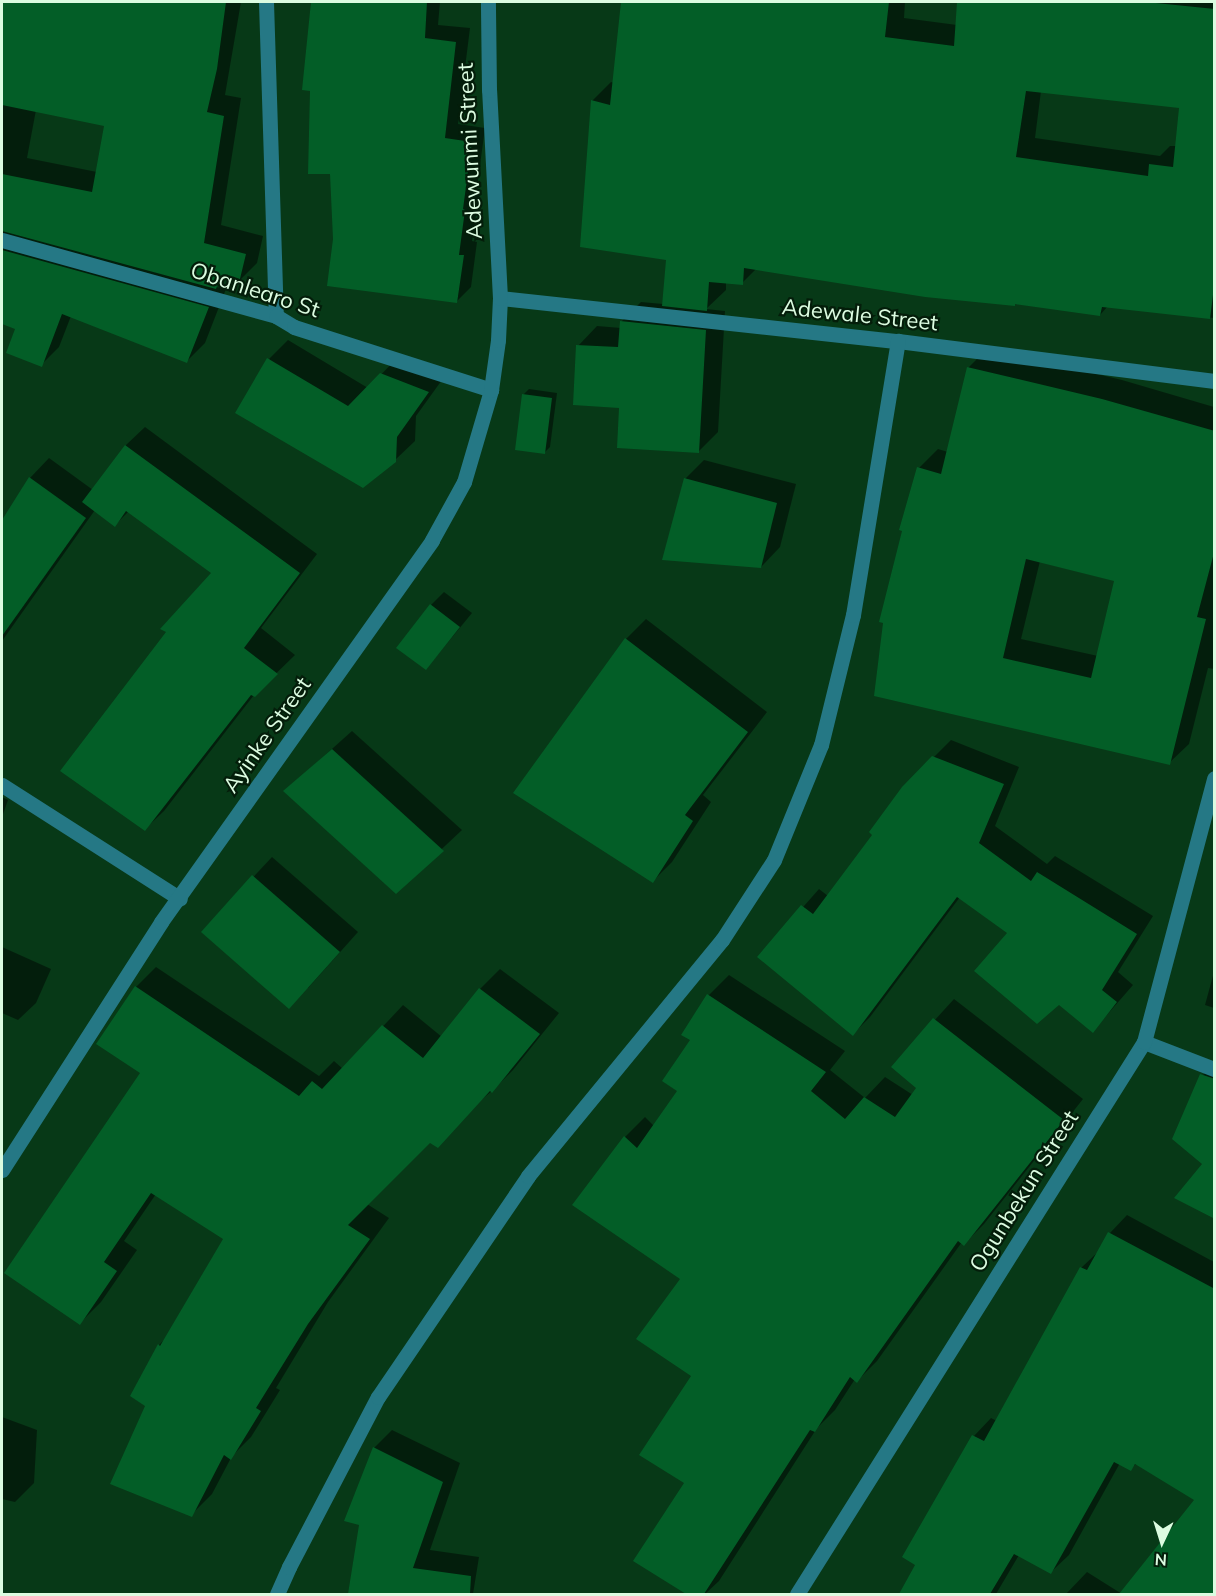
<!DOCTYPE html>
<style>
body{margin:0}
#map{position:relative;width:1216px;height:1596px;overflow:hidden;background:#073917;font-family:Mulish,sans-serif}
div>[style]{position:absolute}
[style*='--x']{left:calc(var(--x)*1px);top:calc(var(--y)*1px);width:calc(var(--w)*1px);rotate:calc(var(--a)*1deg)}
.shadow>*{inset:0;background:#0007}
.building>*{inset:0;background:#035e27}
.street>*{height:15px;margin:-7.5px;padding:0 7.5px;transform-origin:7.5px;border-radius:7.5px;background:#257885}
span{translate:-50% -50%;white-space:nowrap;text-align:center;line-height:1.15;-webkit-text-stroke:4.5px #041d0a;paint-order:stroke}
.street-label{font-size:22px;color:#dcfce1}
.frame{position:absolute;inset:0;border:3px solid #dcfce1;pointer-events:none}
.north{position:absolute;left:1132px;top:1512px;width:60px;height:60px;-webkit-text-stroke:4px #041d0a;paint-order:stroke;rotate:184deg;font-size:16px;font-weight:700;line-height:24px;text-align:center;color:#dcfce1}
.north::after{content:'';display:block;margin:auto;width:21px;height:27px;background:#dcfce1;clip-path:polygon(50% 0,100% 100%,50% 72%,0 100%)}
</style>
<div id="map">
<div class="shadow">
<i style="clip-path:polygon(evenodd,2px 2px,241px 2px,225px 95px,241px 98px,221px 225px,263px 236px,257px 263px,239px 281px,225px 277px,216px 287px,226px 289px,205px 343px,187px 361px,71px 316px,59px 347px,41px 365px,17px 328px,2px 323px,2px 2px,36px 110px,105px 125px,97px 172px,27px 158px,36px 110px)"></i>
<i style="clip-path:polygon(313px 2px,440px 2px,438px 25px,470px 28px,458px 124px,485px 128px,476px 195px,479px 196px,472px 241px,477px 242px,471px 287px,457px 301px,335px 239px,331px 173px,311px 90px,303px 89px)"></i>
<i style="clip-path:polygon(623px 2px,905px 2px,904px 18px,957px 25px,959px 2px,1092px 2px,1086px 75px,1041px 91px,1035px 138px,1160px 156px,1170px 146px,1176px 146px,1181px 107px,1093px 97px,1120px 2px,1214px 2px,1214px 318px,1108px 306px,1100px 315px,757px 268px,742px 283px,726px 282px,726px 290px,706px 309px,725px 311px,718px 432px,699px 451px,621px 406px,578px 346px,597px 326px,621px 328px,622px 321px,641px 302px,663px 304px,667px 258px,592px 101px,611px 82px,614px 83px)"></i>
<i style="clip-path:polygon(288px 340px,368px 388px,400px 355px,447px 373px,416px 416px,415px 441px,395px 460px,269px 359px)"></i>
<i style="clip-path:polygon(evenodd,988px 348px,1122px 380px,1214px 407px,1214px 669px,1208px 668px,1189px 744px,1169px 763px,876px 694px,919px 468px,938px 449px,948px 452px,969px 367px,988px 348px,1040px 561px,1116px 579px,1098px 656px,1021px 639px,1040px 561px)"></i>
<i style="clip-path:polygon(529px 389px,557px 393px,550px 447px,544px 453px,523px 395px)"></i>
<i style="clip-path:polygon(145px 427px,317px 554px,261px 628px,295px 655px,254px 695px,164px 811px,145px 829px,213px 573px,129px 511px,115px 525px,95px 510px,2px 641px,2px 523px,30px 478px,49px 458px,93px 490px,126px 445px)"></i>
<i style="clip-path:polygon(704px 460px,796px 484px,780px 547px,761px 567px,685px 479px)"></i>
<i style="clip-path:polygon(444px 592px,472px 613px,426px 669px,431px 605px)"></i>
<i style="clip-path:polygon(646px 619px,767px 712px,703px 795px,711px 802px,672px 862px,653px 881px,515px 793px,626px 639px)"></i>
<i style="clip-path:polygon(352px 731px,462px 830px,396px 892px,285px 791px)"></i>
<i style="clip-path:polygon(951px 740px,1019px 767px,995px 826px,1047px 864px,1055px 856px,1153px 916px,1118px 972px,1133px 985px,1093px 1031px,1009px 933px,960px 897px,870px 1017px,853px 1034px,759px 957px,819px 889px,828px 896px,875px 834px,903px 788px)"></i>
<i style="clip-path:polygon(2px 797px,8px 800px,2px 817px)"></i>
<i style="clip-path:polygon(272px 857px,358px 932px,308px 988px,203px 931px)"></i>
<i style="clip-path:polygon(2px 947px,51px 969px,36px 1003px,18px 1020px,2px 1013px)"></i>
<i style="clip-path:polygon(156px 967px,319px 1076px,334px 1061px,343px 1069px,403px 1005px,442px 1037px,480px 989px,500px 969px,559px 1013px,513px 1070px,492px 1091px,430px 1141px,367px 1204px,389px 1218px,328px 1302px,276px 1388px,280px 1390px,251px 1437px,232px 1456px,212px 1494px,191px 1515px,147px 1405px,159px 1345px,167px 1337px,225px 1239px,156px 1194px,124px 1241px,137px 1250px,101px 1302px,80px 1323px,142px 1073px,136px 987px)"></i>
<i style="clip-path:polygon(1214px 972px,1214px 1008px,1205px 1005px)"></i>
<i style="clip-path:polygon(729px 975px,845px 1051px,830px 1070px,865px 1098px,885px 1077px,913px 1095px,918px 1088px,893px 1066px,954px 999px,1083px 1099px,984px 1224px,964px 1244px,962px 1242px,877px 1361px,857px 1381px,855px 1379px,835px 1410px,817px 1428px,719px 1581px,705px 1594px,689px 1594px,635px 1561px,686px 1482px,693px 1376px,682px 1279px,574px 1205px,625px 1137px,645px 1117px,654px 1126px,679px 1090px,692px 1040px,709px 995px)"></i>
<i style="clip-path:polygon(1214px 1064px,1214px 1217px,1204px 1163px,1199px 1079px)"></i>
<i style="clip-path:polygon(1127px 1215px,1214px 1262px,1214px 1594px,1066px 1594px,1087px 1572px,1122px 1594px,1196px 1499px,1136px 1464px,1130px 1469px,1120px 1463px,1069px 1555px,1051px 1572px,1019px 1555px,996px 1594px,901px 1594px,917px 1565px,974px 1436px,991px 1418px,997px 1421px,1081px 1268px,1100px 1250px,1110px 1233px)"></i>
<i style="clip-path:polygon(2px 1417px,37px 1430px,34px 1483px,15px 1502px,2px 1499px)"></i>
<i style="clip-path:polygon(392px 1430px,460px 1463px,430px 1550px,479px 1557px,473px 1594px,350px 1594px,374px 1448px)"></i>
</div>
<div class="building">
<i style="clip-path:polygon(2px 2px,226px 2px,217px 69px,207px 112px,224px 116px,204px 243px,246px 254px,239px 283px,220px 278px,216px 289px,2px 231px,2px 174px,92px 192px,104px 126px,2px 105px)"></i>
<i style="clip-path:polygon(311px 2px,427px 2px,425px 38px,456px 42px,445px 138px,472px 142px,463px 209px,465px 210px,459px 255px,464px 255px,457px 303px,327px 286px,333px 239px,330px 174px,308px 174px,310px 91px,302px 90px)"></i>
<i style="clip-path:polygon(evenodd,621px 2px,889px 2px,885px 37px,954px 46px,957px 2px,1146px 2px,1215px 9px,1215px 279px,1210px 319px,1102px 307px,1100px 316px,1015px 304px,1015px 306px,925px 297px,744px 268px,743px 285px,709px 282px,707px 311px,662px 306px,666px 260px,580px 247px,591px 100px,610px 105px,621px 2px,1026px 91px,1179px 108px,1173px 167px,1149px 164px,1148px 176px,1016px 157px,1026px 91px)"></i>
<i style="clip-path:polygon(2px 250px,209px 307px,187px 363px,62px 314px,42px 367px,6px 353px,15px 329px,2px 324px)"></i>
<i style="clip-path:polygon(620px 321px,706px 330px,699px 453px,617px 448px,619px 408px,573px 405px,576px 345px,618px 347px)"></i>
<i style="clip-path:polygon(267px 358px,348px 406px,380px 373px,429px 392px,397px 437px,396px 462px,363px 488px,235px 413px)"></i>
<i style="clip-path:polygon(evenodd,967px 367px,1102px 399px,1215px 431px,1215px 549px,1197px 617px,1206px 619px,1170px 765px,874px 696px,883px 623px,879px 622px,902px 531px,899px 530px,917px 467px,941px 474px,967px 367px,1026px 559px,1114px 581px,1091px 678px,1003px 658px,1026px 559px)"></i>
<i style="clip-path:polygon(522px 394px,552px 398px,545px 454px,515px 450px)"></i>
<i style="clip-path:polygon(125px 445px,300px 573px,244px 648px,278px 674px,255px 697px,251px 695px,145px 831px,60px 771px,166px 632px,160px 629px,211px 573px,126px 511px,115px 527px,82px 502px)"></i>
<i style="clip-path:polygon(29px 477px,86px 518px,2px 636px,2px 520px)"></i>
<i style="clip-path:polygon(684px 478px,777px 503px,761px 568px,662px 560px)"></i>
<i style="clip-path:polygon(430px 604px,460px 627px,426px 670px,396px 648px)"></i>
<i style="clip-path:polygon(625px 638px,748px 732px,685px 815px,693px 821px,653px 883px,513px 793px)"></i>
<i style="clip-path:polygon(332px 749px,444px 851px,396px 894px,283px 791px)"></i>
<i style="clip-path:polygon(932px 756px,1004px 784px,979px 843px,1031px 881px,1037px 872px,1137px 934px,1102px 990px,1117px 1002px,1093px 1033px,1059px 1005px,1037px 1024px,974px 971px,1007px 933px,957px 897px,853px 1036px,757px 957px,801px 905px,813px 914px,872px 835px,869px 832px,902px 787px)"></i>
<i style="clip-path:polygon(252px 875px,340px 952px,289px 1009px,201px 932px)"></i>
<i style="clip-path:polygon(135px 986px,299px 1096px,312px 1081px,322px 1089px,382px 1025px,423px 1058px,479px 988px,540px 1034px,492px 1093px,490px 1091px,438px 1148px,430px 1143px,348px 1225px,370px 1239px,308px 1324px,256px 1408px,261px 1411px,231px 1460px,224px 1455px,192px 1517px,110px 1484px,145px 1406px,130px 1396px,158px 1344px,160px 1346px,223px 1239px,151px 1193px,104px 1262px,117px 1271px,80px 1325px,4px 1273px,140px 1073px,96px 1044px)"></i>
<i style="clip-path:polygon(707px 994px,826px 1072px,811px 1091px,845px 1119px,864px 1097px,895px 1117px,916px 1088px,891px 1067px,933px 1018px,1064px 1120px,964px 1246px,958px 1241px,857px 1383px,850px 1377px,815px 1432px,810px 1430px,704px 1594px,686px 1594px,633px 1561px,684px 1483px,639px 1455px,691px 1376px,636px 1339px,680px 1279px,572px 1205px,624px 1136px,637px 1148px,677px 1091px,662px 1081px,690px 1040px,681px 1035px)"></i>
<i style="clip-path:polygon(1200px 1074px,1215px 1079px,1215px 1219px,1174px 1198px,1202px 1164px,1172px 1139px)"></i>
<i style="clip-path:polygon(1108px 1232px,1215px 1289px,1215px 1594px,1119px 1594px,1194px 1500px,1135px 1464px,1131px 1471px,1114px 1462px,1051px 1574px,1014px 1554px,990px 1594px,899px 1594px,915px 1565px,902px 1557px,972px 1435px,984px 1441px,1080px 1267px,1087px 1270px)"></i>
<i style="clip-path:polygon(373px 1447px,443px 1482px,413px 1568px,471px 1576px,470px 1594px,348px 1594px,359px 1525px,344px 1521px)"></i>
</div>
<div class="street">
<i style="--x:266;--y:2;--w:314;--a:88.2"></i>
<i style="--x:2;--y:240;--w:284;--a:15.5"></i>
<i style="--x:276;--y:316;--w:21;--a:31"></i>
<i style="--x:294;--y:327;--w:207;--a:17.7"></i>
<i style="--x:500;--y:298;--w:400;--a:6.2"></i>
<i style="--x:898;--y:341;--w:319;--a:7.2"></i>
<i style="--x:2;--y:785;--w:211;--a:32.6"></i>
<i style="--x:1144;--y:1042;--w:75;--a:21.1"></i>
<i style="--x:2;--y:1170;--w:295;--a:-57.3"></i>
<i style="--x:161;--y:922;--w:468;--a:-54.6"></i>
<i style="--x:432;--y:540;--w:66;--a:-61.1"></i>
<i style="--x:464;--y:482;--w:96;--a:-73.6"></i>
<i style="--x:491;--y:390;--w:50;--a:-82"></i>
<i style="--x:498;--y:340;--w:42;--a:-87.3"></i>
<i style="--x:500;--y:298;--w:208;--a:-93"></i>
<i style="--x:489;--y:90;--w:88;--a:-90.7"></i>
<i style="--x:277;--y:1594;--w:30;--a:-66"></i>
<i style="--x:289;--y:1567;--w:192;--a:-62.4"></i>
<i style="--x:378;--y:1397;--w:267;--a:-55.8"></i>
<i style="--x:528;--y:1176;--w:306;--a:-50.6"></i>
<i style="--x:722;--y:940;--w:95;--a:-57"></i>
<i style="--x:774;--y:860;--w:124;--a:-67.8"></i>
<i style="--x:821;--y:745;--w:134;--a:-76.2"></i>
<i style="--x:853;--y:615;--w:278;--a:-80.7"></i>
<i style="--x:797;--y:1594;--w:652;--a:-57.85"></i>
<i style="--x:1144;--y:1042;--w:273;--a:-75.1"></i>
</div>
<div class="street-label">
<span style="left:470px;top:151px;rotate:-93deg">Adewunmi Street</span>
<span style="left:255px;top:290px;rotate:18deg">Obanlearo St</span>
<span style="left:860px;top:315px;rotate:6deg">Adewale Street</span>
<span style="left:267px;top:735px;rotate:-55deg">Ayinke Street</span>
<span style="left:1024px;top:1191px;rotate:-58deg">Ogunbekun Street</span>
</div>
<div class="frame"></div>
<div class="north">N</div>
</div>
